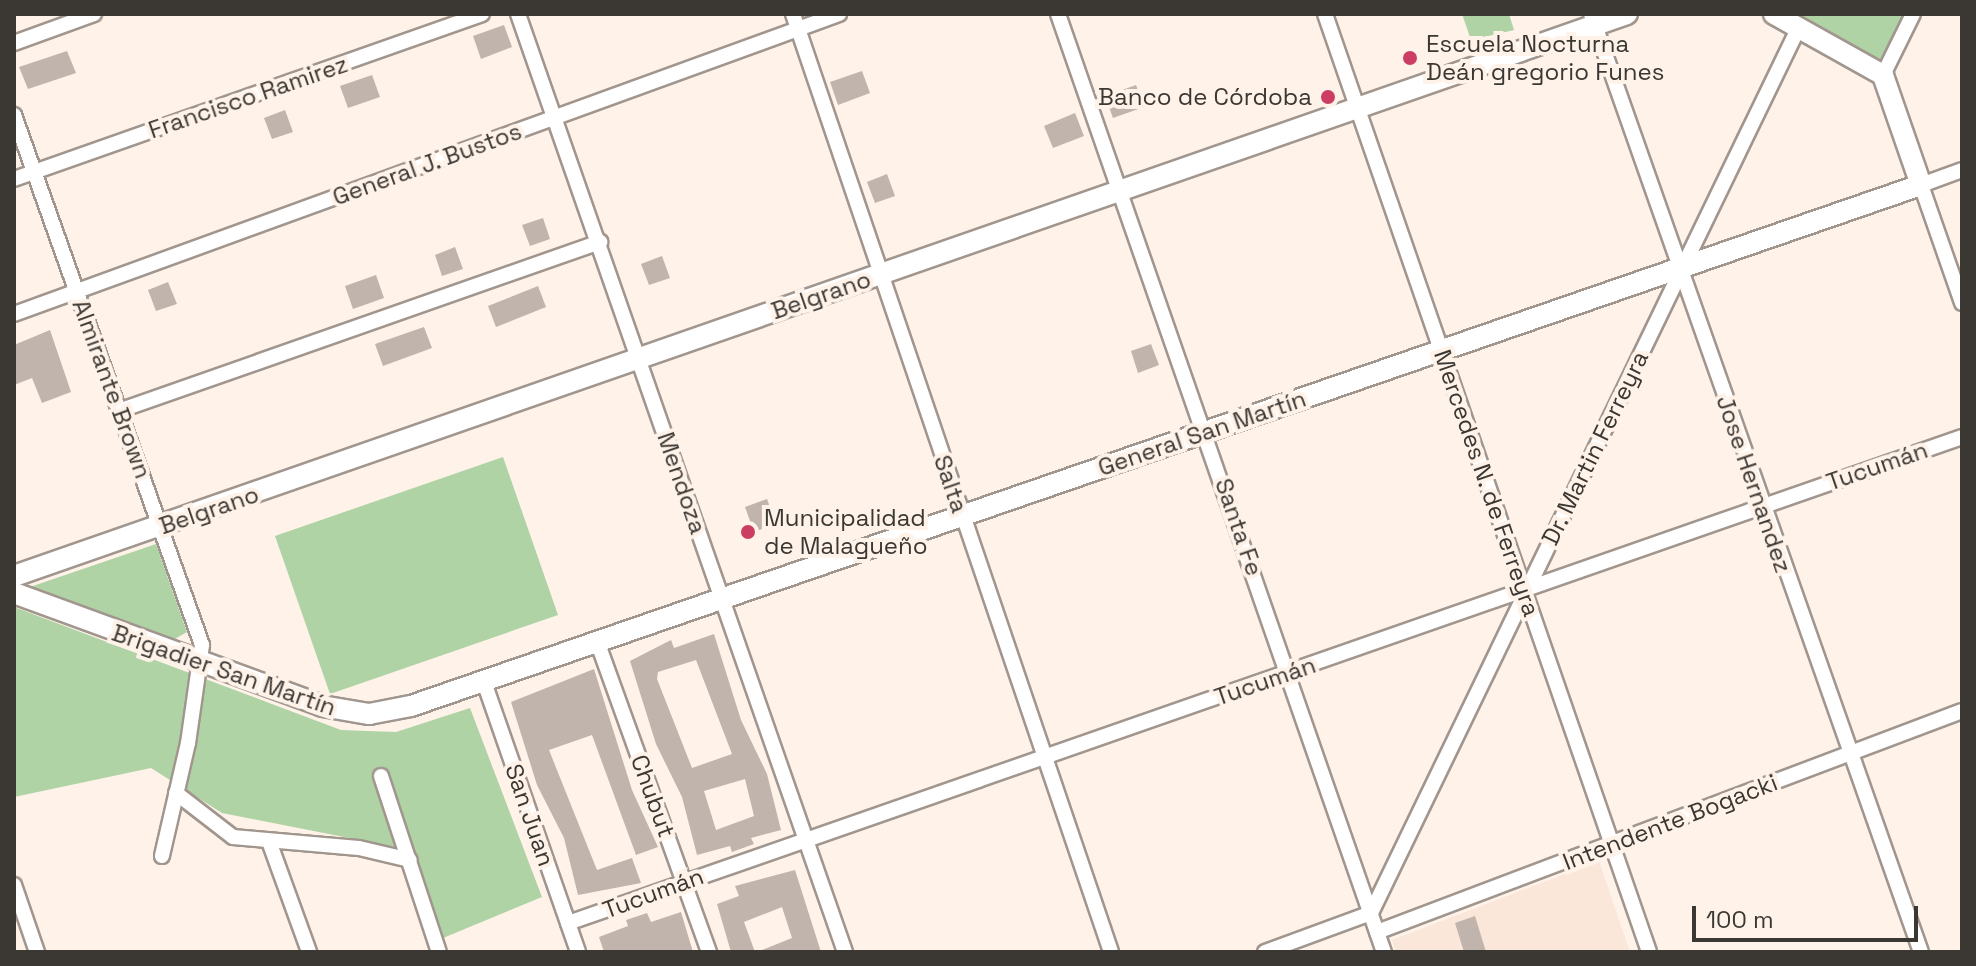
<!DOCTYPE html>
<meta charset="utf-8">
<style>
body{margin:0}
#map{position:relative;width:1976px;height:966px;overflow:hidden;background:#fef2e9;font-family:"Space Grotesk",sans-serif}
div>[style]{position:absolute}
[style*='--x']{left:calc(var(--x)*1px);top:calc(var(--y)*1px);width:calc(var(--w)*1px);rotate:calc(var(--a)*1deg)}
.built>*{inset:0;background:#fae7d9}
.green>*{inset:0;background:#afd3a4}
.building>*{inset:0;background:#c0b4ad}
.roads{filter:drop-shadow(2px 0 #a1968e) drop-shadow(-2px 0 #a1968e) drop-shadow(0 2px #a1968e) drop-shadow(0 -2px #a1968e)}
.minor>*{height:14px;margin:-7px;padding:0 7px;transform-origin:7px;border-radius:7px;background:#fff}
.secondary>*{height:20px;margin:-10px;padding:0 10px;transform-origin:10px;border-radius:10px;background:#fff}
.dots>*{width:22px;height:22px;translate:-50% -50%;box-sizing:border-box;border:4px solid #fef2e9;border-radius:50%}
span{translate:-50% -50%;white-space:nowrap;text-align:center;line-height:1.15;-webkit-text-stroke:8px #fef2e9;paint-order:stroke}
.poi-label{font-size:24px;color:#3b3733}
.left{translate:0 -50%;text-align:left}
.right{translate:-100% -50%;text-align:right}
.street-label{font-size:24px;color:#3b3733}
.frame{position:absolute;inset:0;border:16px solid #3b3733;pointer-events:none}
.scale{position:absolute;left:1692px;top:906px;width:226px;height:36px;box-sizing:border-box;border:4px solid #3b3733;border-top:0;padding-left:10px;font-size:24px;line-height:28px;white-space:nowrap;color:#3b3733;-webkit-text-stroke:6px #fef2e9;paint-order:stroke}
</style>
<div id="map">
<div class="built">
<i style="clip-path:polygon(1599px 861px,1630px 952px,1396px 952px,1392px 940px)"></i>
</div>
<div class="green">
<i style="clip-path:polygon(1462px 14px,1509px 14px,1514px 30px,1471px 40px)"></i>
<i style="clip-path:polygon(1774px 14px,1913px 14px,1883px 75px)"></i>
<i style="clip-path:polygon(503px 457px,558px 615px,330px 694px,275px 536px)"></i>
<i style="clip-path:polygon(156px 544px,187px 632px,173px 640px,30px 587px)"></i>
<i style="clip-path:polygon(14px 607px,341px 730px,396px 732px,470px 708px,542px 897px,443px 938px,415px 851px,222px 813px,151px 768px,14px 797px)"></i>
</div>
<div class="building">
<i style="clip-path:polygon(504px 25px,512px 47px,481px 59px,473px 36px)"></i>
<i style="clip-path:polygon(67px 51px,76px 73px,28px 89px,19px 67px)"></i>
<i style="clip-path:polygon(862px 71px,870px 93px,838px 105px,830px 82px)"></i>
<i style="clip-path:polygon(372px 75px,380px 97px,348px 108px,340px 86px)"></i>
<i style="clip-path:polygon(1136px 85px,1144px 107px,1113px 118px,1105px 96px)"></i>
<i style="clip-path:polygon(285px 110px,293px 132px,272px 139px,264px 118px)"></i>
<i style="clip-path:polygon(1075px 113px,1084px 136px,1053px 148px,1044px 126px)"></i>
<i style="clip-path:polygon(887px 174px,895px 196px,875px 203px,867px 182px)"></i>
<i style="clip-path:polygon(543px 218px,550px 239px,530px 246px,522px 225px)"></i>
<i style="clip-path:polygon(455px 247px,463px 269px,442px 276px,435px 255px)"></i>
<i style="clip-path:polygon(662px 256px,670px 278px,649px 285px,641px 264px)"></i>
<i style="clip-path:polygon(376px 275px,384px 298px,353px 309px,345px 286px)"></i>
<i style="clip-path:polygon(168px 282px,177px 304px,156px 311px,148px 290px)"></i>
<i style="clip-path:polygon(538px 286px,546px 307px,496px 327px,488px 306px)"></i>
<i style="clip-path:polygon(424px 327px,432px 348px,383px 366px,375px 344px)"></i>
<i style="clip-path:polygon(50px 330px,71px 392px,42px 403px,32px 378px,14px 385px,14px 345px)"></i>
<i style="clip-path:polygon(1151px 344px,1159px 365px,1138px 373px,1131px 351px)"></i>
<i style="clip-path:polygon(767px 499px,776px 524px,754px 532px,745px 507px)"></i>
<i style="clip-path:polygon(evenodd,714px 634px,741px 720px,767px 774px,781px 830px,751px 838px,754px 844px,732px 852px,730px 846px,697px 855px,682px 797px,656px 744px,630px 661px,671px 640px,674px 648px,714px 634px,696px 660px,732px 754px,692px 768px,657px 679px,658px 672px,696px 660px,714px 634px,745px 779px,754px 816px,716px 830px,704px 791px,745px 779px)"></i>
<i style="clip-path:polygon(594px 669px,632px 790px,658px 847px,636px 855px,592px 735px,549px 750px,597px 870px,632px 858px,641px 883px,578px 895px,564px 838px,537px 785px,511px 702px)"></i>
<i style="clip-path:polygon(795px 870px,821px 952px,757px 952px,792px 938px,782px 907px,744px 922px,755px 952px,731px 952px,717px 904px,739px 896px,735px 886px)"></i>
<i style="clip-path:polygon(681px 912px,693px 952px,604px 952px,599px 937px,628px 926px,626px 920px,647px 913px,651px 922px)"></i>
<i style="clip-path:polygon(1475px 916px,1486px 952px,1464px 952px,1455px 923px)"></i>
</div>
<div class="roads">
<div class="minor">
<i style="--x:518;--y:14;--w:993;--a:70.78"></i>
<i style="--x:793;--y:14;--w:990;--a:71.27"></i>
<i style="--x:1058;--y:14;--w:993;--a:70.84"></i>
<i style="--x:1325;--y:14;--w:992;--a:70.94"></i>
<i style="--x:1591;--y:14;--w:994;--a:70.62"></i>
<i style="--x:14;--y:43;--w:85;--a:-19.9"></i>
<i style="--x:1883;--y:75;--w:68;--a:-63.8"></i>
<i style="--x:14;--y:115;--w:562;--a:70.47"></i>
<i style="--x:202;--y:645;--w:99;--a:98.1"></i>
<i style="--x:188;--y:743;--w:116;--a:103"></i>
<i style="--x:1962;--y:170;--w:44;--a:159.9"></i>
<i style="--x:1921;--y:185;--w:125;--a:70.8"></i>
<i style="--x:14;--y:179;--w:496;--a:-19.4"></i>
<i style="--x:14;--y:314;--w:878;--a:-19.98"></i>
<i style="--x:121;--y:410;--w:508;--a:-19.33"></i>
<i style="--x:597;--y:641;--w:331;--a:70.2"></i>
<i style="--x:483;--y:679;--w:289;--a:70.8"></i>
<i style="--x:381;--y:776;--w:185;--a:71.8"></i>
<i style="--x:176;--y:793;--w:72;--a:37.7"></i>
<i style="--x:233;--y:837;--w:126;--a:5"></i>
<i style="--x:359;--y:848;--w:52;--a:13.2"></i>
<i style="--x:270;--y:844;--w:115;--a:70.1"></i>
<i style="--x:14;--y:885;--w:71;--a:71.1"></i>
<i style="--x:568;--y:923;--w:1476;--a:-19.22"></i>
<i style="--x:1377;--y:932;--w:625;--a:-20.7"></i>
<i style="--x:1265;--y:952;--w:113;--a:-20.2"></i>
<i style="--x:1371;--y:913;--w:984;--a:-64.22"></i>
</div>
<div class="secondary">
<i style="--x:14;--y:576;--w:1708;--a:-19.21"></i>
<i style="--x:14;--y:593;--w:328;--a:20.1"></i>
<i style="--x:322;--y:706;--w:48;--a:9.7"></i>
<i style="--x:369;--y:714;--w:43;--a:-10.8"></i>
<i style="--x:411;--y:706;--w:1597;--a:-19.04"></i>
<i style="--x:1921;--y:185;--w:116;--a:-109.1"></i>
<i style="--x:1883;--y:75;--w:125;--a:-150.8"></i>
</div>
</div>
<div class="dots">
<i style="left:1410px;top:58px;background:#cc3d64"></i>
<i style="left:1328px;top:97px;background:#cc3d64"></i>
<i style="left:748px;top:532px;background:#cc3d64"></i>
</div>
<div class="poi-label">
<span class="left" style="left:1426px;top:58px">Escuela Nocturna<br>Deán gregorio Funes</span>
<span class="right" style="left:1312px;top:97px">Banco de Córdoba</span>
<span class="left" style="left:764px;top:532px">Municipalidad<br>de Malagueño</span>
</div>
<div class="street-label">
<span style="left:248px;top:97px;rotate:-19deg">Francisco Ramirez</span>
<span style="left:427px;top:164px;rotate:-20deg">General J. Bustos</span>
<span style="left:821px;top:295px;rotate:-19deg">Belgrano</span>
<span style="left:112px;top:389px;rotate:70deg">Almirante Brown</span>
<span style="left:1202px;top:433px;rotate:-19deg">General San Martín</span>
<span style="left:1595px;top:448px;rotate:-64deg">Dr. Martin Ferreyra</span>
<span style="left:1877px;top:466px;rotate:-19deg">Tucumán</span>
<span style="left:682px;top:483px;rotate:71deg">Mendoza</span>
<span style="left:1487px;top:483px;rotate:71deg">Mercedes N. de Ferreyra</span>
<span style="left:951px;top:484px;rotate:71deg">Salta</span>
<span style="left:1754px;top:484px;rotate:71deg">Jose Hernandez</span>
<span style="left:209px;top:510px;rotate:-19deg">Belgrano</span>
<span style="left:1239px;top:527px;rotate:71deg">Santa Fe</span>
<span style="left:224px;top:670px;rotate:19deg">Brigadier San Martín</span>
<span style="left:1265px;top:681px;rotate:-19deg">Tucumán</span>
<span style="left:653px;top:796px;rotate:70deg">Chubut</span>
<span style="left:530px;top:815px;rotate:71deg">San Juan</span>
<span style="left:1670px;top:822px;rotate:-21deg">Intendente Bogacki</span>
<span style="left:653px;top:893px;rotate:-20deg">Tucumán</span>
</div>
<div class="frame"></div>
<div class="scale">100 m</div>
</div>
